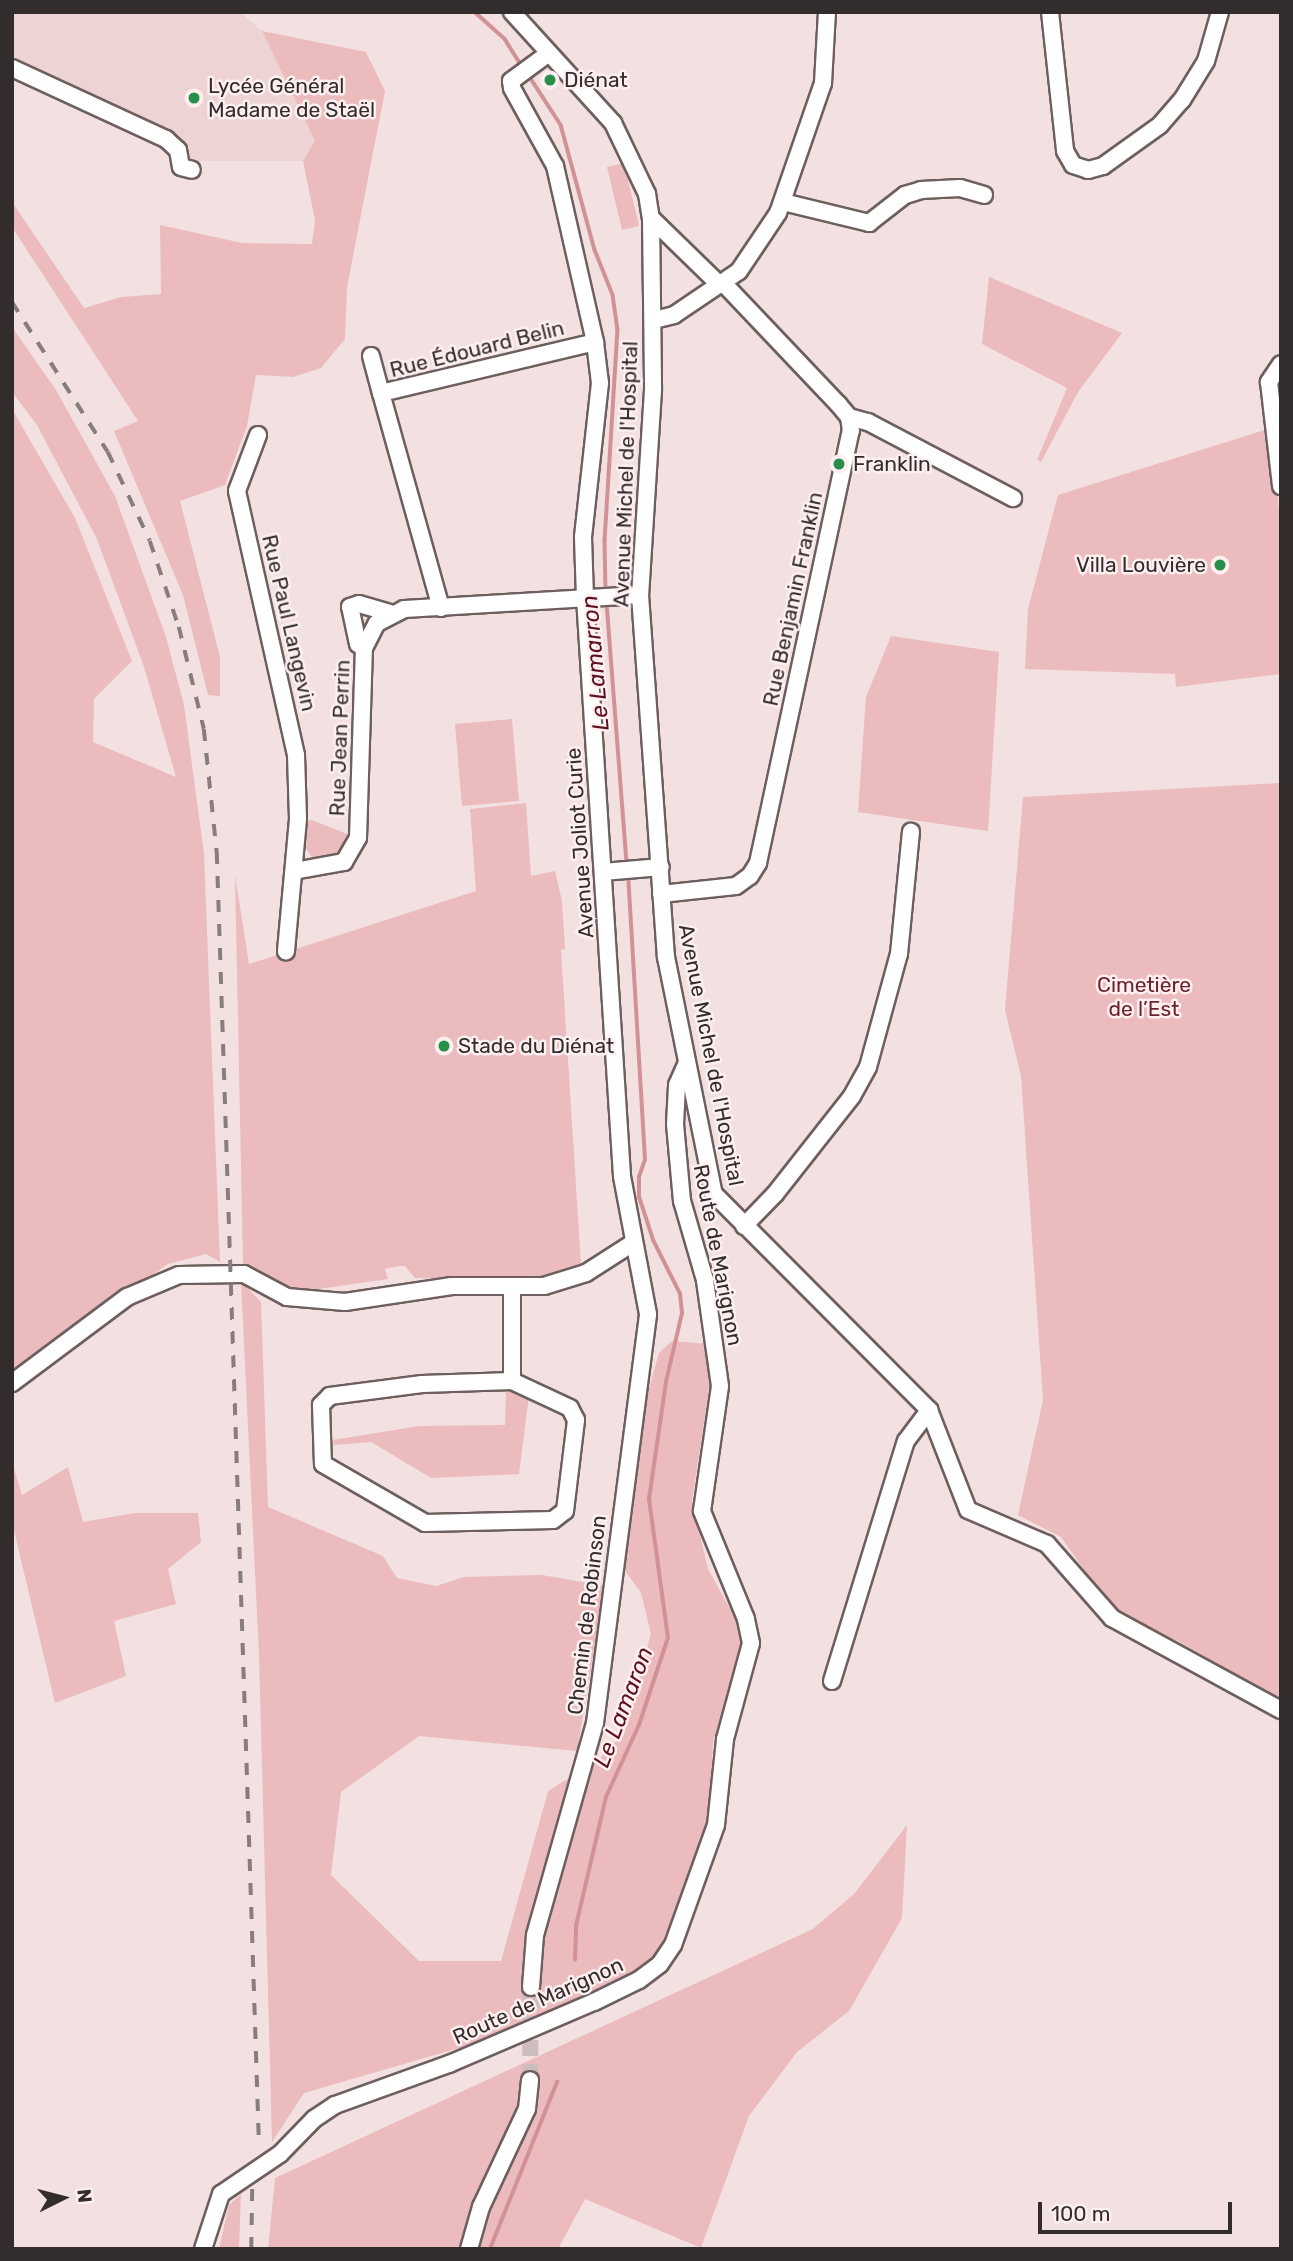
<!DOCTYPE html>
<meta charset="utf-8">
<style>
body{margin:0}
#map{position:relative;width:1293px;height:2261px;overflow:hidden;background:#f3e1e1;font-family:Rubik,sans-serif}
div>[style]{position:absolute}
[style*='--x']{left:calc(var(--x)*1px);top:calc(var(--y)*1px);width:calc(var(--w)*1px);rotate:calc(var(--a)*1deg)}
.built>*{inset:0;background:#eed3d4}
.green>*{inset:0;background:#ebbbbd}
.stream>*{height:3.5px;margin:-1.75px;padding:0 1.75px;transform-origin:1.75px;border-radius:1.75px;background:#d29295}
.street-tunnel>*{height:16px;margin-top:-8px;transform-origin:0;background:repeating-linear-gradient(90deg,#cdbdbd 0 16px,transparent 0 24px)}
.roads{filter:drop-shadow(2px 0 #6e5f5f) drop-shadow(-2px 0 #6e5f5f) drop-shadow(0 2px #6e5f5f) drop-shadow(0 -2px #6e5f5f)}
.street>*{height:16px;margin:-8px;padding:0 8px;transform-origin:8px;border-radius:8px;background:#fff}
.rail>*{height:3.5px;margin-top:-1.75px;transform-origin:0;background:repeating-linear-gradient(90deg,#887d7d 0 12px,transparent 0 24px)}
.dots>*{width:19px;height:19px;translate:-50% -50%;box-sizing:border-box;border:4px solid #feeff0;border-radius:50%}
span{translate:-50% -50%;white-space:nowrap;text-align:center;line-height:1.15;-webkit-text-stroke:5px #feeff0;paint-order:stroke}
.poi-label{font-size:21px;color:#332c2c}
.left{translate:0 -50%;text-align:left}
.right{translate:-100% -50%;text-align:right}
.street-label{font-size:21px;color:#332c2c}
.park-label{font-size:21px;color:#6d212c}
.water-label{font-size:23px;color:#5d111f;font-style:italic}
.frame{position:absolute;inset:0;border:14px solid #332c2c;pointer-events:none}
.north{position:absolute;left:28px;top:2163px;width:70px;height:70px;-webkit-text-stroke:5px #feeff0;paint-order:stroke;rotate:84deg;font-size:19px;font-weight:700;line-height:28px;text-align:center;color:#332c2c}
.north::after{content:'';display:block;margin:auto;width:24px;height:32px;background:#332c2c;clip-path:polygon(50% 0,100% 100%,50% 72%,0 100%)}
.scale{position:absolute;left:1038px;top:2202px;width:194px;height:32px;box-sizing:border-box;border:4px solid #332c2c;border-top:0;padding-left:9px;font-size:21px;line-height:24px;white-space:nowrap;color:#332c2c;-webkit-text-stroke:5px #feeff0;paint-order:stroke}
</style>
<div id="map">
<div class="built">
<i style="clip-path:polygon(12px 12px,240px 12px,262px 31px,315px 141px,303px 161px,187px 161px,180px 141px,170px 131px,12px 62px)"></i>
</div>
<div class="green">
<i style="clip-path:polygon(262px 31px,366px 52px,385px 91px,347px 287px,345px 339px,321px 368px,293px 377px,256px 375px,247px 426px,225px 485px,180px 501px,220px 657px,220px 696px,208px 695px,183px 595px,114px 431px,138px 421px,12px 227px,12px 202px,84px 308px,121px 297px,161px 294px,160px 225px,242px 243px,312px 244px,315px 220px,303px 161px,315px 141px)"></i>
<i style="clip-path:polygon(624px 163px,639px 226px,622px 230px,607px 167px)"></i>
<i style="clip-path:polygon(989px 277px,1122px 333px,1078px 392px,1041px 462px,1037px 460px,1067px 388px,982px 344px)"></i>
<i style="clip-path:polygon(12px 327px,56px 390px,115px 496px,166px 637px,184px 705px,204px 854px,220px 1262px,206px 1254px,168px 1264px,12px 1373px,12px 409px,75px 518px,132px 661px,94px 699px,93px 742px,176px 777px,144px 667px,97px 539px,37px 425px,12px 392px)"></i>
<i style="clip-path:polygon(1271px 428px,1281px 532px,1281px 674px,1176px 687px,1175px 674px,1025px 669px,1028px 609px,1058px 495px)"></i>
<i style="clip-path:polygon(891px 636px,999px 652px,988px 831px,858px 812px,866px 697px)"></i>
<i style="clip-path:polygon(512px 719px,519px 801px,462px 806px,455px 724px)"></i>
<i style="clip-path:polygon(1281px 783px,1281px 1700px,1178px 1641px,1119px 1616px,1097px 1596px,1096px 1587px,1061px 1537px,1018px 1515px,1043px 1400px,1021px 1076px,1005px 1010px,1023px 797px)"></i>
<i style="clip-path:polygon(526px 803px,531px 876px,555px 871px,562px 901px,565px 949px,561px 950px,581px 1265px,546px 1278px,528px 1279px,415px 1278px,405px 1266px,399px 1266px,385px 1269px,388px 1279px,305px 1291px,284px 1288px,243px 1264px,235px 875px,249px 964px,476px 891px,470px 809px)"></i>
<i style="clip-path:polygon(312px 820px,352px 836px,341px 855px,317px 861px,311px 856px,306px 848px,308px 821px)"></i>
<i style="clip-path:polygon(241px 1281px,261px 1302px,268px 1507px,383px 1556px,397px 1578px,436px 1586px,464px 1577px,542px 1575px,605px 1586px,577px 1751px,419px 1736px,341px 1792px,331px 1875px,419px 1961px,501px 1961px,548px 1791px,598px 1760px,624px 1733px,651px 1634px,641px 1593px,624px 1569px,638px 1427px,659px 1353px,672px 1341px,709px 1344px,711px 1375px,692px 1501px,708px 1569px,740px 1627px,741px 1658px,713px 1742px,709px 1822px,659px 1952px,615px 1984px,476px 2043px,304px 2093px,272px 2142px,259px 1655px)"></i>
<i style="clip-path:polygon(506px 1390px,529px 1396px,519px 1474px,431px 1478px,371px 1442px,334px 1445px,333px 1440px,419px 1426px,505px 1425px)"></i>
<i style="clip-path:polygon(12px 1462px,22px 1495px,68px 1467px,83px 1522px,135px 1513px,198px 1513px,201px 1542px,168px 1569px,176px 1604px,114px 1621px,126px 1676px,55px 1703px,12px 1522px)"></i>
<i style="clip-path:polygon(907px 1825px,902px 1918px,849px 2011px,797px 2052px,749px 2116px,701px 2248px,585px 2199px,558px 2249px,268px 2249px,275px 2178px,813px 1929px,854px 1894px)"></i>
<i style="clip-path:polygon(241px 2194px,239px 2249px,219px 2249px,229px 2205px)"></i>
</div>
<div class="stream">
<i style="--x:475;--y:12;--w:40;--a:42"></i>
<i style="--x:505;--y:39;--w:34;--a:58"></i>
<i style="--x:528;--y:74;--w:61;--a:57.1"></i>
<i style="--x:561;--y:125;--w:130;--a:74.8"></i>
<i style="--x:595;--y:250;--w:48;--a:68.2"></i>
<i style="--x:613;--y:295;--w:34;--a:82"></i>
<i style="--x:618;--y:329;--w:211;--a:93.5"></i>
<i style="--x:605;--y:540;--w:52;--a:88.9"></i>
<i style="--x:607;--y:603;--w:262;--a:85.6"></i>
<i style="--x:575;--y:1960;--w:34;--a:-88"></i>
<i style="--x:576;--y:1926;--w:132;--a:-76.9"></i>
<i style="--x:606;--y:1797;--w:79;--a:-65.4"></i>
<i style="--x:639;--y:1725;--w:92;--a:-71.6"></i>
<i style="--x:668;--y:1638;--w:140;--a:-97.8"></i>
<i style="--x:649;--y:1499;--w:118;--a:-81.7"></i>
<i style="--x:666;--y:1382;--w:71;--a:-76.9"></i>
<i style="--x:682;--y:1313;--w:19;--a:-96"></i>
<i style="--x:680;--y:1294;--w:60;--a:-116.6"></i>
<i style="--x:653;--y:1240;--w:45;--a:-108"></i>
<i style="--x:639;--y:1197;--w:20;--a:-90"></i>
<i style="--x:639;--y:1177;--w:18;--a:-71"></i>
<i style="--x:645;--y:1160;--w:286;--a:-93.4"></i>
<i style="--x:490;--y:2249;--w:180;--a:-68.1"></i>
</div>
<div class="street-tunnel">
<i style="--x:530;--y:2080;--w:93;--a:-89.4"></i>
</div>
<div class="roads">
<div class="street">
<i style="--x:512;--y:12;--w:150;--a:47.7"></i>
<i style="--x:613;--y:123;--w:79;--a:64.4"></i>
<i style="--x:647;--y:194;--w:24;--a:81"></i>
<i style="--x:651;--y:218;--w:96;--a:44.2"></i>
<i style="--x:1050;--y:12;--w:140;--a:83.8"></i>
<i style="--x:1065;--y:151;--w:16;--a:60"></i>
<i style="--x:1073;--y:165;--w:16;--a:18"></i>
<i style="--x:1088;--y:170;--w:16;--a:-15"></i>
<i style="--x:1103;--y:166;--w:70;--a:-35.7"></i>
<i style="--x:1160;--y:125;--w:33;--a:-49"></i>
<i style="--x:1182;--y:100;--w:46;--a:-58.4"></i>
<i style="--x:1206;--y:61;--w:51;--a:-74.1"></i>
<i style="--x:12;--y:68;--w:170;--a:24.8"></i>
<i style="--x:166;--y:139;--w:16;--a:43"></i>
<i style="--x:178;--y:150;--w:17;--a:80"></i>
<i style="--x:181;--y:167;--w:11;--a:15"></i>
<i style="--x:783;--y:202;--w:89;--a:13.7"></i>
<i style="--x:869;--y:223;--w:46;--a:-37.9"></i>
<i style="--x:905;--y:195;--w:17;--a:-17"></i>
<i style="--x:921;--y:190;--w:39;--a:-3"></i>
<i style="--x:960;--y:188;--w:25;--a:16"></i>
<i style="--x:651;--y:218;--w:172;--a:89.3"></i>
<i style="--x:653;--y:390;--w:205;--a:93.6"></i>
<i style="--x:640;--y:595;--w:363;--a:85.9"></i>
<i style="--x:666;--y:957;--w:242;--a:78.6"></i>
<i style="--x:714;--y:1194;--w:305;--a:45.1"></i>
<i style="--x:929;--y:1410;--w:107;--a:68.7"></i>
<i style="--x:968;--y:1510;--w:86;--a:23.3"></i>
<i style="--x:1047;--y:1544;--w:98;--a:48.7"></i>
<i style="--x:1112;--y:1618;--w:192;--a:28.6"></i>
<i style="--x:654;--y:320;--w:21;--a:-14"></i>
<i style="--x:674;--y:315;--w:78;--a:-34.1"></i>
<i style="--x:739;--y:271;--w:70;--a:-56.1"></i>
<i style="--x:778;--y:213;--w:138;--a:-70.9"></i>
<i style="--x:823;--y:83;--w:71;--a:-86.8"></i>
<i style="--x:371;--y:356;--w:38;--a:75"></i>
<i style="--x:1281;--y:364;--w:22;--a:124"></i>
<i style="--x:1269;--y:382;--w:105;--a:83.4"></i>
<i style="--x:849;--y:417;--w:20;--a:15"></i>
<i style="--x:868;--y:422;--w:164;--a:27.7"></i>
<i style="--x:258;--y:435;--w:60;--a:110.6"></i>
<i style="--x:237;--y:491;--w:271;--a:77.4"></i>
<i style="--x:296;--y:755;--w:64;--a:88.2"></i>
<i style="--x:298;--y:819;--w:133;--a:95.2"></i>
<i style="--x:441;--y:608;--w:223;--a:-105.6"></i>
<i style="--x:381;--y:393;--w:220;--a:-13.4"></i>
<i style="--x:364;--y:648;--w:7;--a:-146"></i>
<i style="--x:358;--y:644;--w:38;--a:-102"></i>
<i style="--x:350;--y:607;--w:9;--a:-18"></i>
<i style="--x:359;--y:604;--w:32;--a:16"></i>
<i style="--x:294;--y:871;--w:51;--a:-10.2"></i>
<i style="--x:344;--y:862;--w:28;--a:-60"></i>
<i style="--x:358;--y:838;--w:190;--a:-88.2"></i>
<i style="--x:364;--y:648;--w:28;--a:-63"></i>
<i style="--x:377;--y:623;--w:30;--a:-27"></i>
<i style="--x:404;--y:609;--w:236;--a:-3.4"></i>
<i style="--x:603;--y:872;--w:58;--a:-4.9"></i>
<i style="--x:661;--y:894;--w:75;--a:-6.1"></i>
<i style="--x:736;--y:886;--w:17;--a:-36"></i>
<i style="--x:750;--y:876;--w:15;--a:-58"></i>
<i style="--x:758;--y:863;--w:442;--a:-77.9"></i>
<i style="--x:851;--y:431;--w:14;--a:-98"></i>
<i style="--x:849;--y:417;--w:17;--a:-130"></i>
<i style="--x:838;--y:404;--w:167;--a:-133.5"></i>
<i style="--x:744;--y:1226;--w:45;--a:-45.9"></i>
<i style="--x:775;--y:1194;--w:125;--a:-51.8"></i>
<i style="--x:852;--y:1096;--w:33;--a:-61"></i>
<i style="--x:868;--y:1067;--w:117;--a:-74.7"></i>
<i style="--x:899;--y:954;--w:123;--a:-84.4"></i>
<i style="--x:512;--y:1288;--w:93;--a:90"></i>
<i style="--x:512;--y:1381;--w:90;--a:178.1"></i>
<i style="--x:422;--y:1384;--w:93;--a:172.6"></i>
<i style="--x:330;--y:1396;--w:13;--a:135"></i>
<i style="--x:321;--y:1405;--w:59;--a:88.1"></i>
<i style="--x:323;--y:1464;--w:118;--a:30"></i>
<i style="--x:425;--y:1523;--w:128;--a:-1.3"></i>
<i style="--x:553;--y:1520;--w:15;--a:-37"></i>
<i style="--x:565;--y:1511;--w:92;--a:-83.1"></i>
<i style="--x:576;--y:1420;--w:13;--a:-117"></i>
<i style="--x:570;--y:1408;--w:64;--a:-155"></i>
<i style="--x:12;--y:1383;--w:144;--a:-36.8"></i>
<i style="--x:127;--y:1297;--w:56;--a:-22.9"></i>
<i style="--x:179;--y:1275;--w:65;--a:-0.9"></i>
<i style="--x:244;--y:1274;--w:49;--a:28.1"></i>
<i style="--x:287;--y:1297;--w:58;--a:4.9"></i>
<i style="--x:345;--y:1302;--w:108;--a:-8.5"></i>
<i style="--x:452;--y:1286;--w:92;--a:0"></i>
<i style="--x:544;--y:1286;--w:44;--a:-17.2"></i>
<i style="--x:586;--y:1273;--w:56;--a:-32.6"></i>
<i style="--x:832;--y:1681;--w:251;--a:-72.9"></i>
<i style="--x:906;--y:1441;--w:39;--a:-53"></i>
<i style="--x:531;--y:1987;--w:52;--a:-85.6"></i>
<i style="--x:535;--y:1935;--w:220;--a:-74.2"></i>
<i style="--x:595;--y:1723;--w:412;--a:-82.6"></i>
<i style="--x:648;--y:1314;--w:140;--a:-100.7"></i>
<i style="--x:622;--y:1176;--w:579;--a:-93.66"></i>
<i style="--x:585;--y:598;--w:61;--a:-91.9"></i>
<i style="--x:583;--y:537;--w:155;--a:-83.7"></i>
<i style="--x:600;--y:383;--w:41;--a:-97"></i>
<i style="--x:595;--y:342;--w:180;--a:-102.8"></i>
<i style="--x:555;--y:166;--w:89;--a:-118.9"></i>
<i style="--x:512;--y:88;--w:7;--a:-98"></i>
<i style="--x:511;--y:81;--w:47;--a:-36.4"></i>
<i style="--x:203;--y:2249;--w:58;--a:-71.9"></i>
<i style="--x:221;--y:2194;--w:71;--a:-34.1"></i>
<i style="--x:280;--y:2154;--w:49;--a:-45.8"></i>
<i style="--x:314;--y:2119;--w:25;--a:-34"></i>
<i style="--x:335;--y:2105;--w:121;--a:-19.8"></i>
<i style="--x:449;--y:2064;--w:158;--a:-23.2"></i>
<i style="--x:594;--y:2002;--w:50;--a:-26.1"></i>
<i style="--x:639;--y:1980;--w:26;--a:-37"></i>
<i style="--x:660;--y:1964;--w:23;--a:-56"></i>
<i style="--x:673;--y:1945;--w:127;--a:-70.3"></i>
<i style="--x:716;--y:1825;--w:86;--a:-84"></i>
<i style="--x:725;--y:1739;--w:99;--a:-74.8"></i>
<i style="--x:751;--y:1643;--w:25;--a:-102"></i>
<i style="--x:746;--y:1619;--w:117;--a:-112.2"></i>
<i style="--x:702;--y:1511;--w:126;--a:-81.8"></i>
<i style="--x:720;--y:1386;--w:107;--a:-98.1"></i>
<i style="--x:705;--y:1280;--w:82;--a:-106.2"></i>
<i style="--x:682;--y:1201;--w:77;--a:-95.2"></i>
<i style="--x:675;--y:1124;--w:39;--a:-87"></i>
<i style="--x:677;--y:1085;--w:24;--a:-66"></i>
<i style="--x:469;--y:2249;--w:44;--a:-74.1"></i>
<i style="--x:481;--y:2207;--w:108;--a:-64.9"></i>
<i style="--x:527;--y:2109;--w:29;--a:-84"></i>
</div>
</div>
<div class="rail">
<i style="--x:12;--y:302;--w:178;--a:57.4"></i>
<i style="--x:108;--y:452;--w:98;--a:64.7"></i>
<i style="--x:150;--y:541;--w:91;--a:71.4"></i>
<i style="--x:179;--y:627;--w:105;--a:76.2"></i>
<i style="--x:204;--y:729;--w:124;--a:84"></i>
<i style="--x:217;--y:852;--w:1284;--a:88.13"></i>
<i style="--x:251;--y:2249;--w:63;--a:-89.1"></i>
</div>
<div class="dots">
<i style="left:550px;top:80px;background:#269048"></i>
<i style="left:194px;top:98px;background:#269048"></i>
<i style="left:839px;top:464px;background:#269048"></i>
<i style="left:1220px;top:565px;background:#269048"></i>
<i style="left:444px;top:1046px;background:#269048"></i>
</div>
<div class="poi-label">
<span class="left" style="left:564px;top:80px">Diénat</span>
<span class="left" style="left:208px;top:98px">Lycée Général<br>Madame de Staël</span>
<span class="left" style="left:853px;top:464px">Franklin</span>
<span class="right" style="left:1206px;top:565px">Villa Louvière</span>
<span class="left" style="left:458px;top:1046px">Stade du Diénat</span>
</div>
<div class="street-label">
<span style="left:477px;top:349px;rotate:-14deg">Rue Édouard Belin</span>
<span style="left:626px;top:474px;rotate:-88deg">Avenue Michel de l'Hospital</span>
<span style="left:793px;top:599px;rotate:-78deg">Rue Benjamin Franklin</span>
<span style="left:289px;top:623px;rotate:77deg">Rue Paul Langevin</span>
<span style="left:340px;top:738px;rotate:-88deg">Rue Jean Perrin</span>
<span style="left:580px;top:843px;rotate:-94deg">Avenue Joliot Curie</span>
<span style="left:711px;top:1055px;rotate:79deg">Avenue Michel de l'Hospital</span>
<span style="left:718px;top:1255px;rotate:79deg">Route de Marignon</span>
<span style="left:587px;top:1615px;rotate:-83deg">Chemin de Robinson</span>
<span style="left:538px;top:2001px;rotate:-24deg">Route de Marignon</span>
</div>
<div class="park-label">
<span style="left:1144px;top:997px">Cimetière<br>de l’Est</span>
</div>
<div class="water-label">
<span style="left:595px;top:663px;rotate:-95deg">Le Lamarron</span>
<span style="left:623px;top:1707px;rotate:-69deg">Le Lamaron</span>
</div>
<div class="frame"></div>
<div class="north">N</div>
<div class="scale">100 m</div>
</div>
